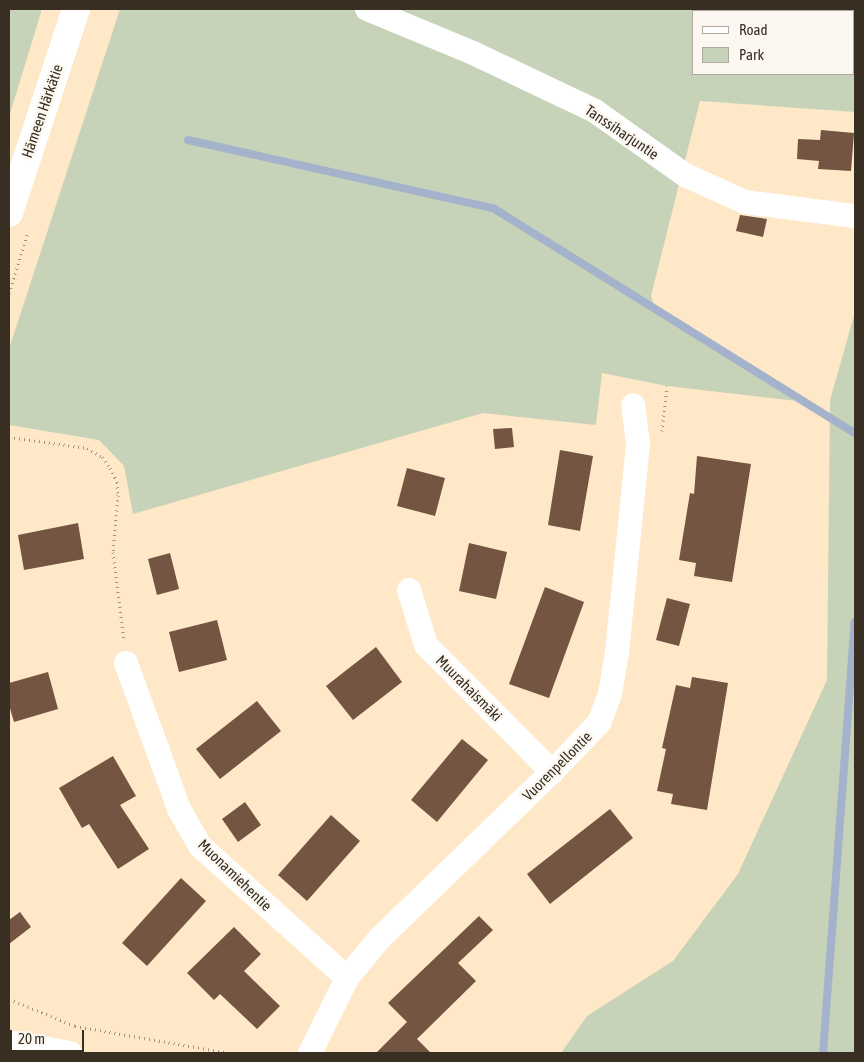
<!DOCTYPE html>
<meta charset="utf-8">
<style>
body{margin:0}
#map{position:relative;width:864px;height:1062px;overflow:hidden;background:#fee8c7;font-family:"Asap Condensed",sans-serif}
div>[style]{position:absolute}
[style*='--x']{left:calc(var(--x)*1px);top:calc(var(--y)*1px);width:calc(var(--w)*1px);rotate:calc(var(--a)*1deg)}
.green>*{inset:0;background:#c6d3b8}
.stream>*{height:8px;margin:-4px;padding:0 4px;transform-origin:4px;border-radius:4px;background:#a4b2cc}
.building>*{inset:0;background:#735542}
.path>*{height:3px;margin-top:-1.5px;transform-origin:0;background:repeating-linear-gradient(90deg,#a1917a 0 1px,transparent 0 5px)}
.minor>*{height:24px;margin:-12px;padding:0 12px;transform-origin:12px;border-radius:12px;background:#fff}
.secondary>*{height:28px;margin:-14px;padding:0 14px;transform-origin:14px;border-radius:14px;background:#fff}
span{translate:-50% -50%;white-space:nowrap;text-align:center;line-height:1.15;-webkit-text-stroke:5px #fcf8f1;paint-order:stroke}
.street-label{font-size:15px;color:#382f22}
.frame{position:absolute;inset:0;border:10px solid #382f22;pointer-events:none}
.legend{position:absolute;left:692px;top:10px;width:162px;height:65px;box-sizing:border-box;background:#fcf8f1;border:1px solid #aea89e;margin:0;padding:6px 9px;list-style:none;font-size:15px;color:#382f22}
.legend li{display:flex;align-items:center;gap:10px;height:25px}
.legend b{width:25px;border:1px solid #aea89e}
.scale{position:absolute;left:10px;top:1030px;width:74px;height:22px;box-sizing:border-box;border:2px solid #382f22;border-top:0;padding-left:6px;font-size:15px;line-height:18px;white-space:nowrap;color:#382f22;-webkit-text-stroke:4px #fcf8f1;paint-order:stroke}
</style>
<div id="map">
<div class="green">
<i style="clip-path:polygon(9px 9px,42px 9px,9px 117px)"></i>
<i style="clip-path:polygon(evenodd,120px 9px,855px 9px,855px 112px,700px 101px,651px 296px,656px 310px,805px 402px,667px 386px,602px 373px,596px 425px,483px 413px,133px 514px,124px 466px,99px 440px,9px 425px,9px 349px,120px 9px,693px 11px,853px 11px,853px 74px,693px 74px,693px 11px)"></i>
<i style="clip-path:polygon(855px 312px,855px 1053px,561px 1053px,587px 1016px,673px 961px,738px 874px,827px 680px,830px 400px)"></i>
</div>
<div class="stream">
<i style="--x:188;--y:140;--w:312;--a:12.6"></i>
<i style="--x:493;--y:208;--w:426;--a:31.9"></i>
<i style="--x:823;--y:1053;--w:432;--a:-85.8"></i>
</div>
<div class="building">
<i style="clip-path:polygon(821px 130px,854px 133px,851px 171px,818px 169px,819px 161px,797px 159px,798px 139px,820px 140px)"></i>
<i style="clip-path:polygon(740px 215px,767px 219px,763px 237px,736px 231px)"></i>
<i style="clip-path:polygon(512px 428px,514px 447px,495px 449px,493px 429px)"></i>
<i style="clip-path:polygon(560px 450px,593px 456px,580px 531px,548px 525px)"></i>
<i style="clip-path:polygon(697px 456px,751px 464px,732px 582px,694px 576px,696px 563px,679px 560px,690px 493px,694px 494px)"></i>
<i style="clip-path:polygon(407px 468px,445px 478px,435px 516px,397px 506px)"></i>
<i style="clip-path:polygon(78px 523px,84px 559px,24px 570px,18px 535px)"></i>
<i style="clip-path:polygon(469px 543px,507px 552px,496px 599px,459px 591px)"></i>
<i style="clip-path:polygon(170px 553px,179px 589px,157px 595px,148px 559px)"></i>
<i style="clip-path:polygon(545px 587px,584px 602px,549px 698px,509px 684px)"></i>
<i style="clip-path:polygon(667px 598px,690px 604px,679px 646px,656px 640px)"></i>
<i style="clip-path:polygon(217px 620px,227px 660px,179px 672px,169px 632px)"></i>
<i style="clip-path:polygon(376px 647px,402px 682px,353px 720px,326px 686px)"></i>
<i style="clip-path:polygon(48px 672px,58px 709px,14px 722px,9px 705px,9px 683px)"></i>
<i style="clip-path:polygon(692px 677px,728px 683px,707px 810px,671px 804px,673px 794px,657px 791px,666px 749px,662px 748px,676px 685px,690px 688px)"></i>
<i style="clip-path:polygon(257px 701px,281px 731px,220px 779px,196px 749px)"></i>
<i style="clip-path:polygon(462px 739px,488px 760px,437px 822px,411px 800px)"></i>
<i style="clip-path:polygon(113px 756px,136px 796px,120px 805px,149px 849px,118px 869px,89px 824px,82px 828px,59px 788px)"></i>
<i style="clip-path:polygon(245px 802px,261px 825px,238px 842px,222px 819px)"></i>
<i style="clip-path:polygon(610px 809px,633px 838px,550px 904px,527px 874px)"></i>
<i style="clip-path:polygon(331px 815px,360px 841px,307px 901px,278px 875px)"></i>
<i style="clip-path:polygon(181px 878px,206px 901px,147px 966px,122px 943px)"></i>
<i style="clip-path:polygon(20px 912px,31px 927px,9px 944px,9px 920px)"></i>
<i style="clip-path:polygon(479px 916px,493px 930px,458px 963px,476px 981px,417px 1039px,431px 1053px,376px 1053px,407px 1022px,388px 1003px)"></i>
<i style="clip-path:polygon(234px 927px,261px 954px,244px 971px,280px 1006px,257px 1029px,220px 994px,214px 1000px,187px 973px)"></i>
</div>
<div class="path">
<i style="--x:9;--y:293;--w:64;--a:-72.7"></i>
<i style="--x:662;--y:431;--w:45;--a:-83.7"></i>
<i style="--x:9;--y:437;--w:79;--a:8"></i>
<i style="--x:87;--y:448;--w:17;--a:31"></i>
<i style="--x:102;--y:457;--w:14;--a:54"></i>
<i style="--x:110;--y:468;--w:16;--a:63"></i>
<i style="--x:117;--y:482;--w:13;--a:86"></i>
<i style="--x:118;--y:495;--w:57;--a:95"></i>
<i style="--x:113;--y:552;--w:89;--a:82.9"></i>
<i style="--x:9;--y:999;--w:71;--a:22.2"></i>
<i style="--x:75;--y:1026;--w:157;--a:9.9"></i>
</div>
<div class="minor">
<i style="--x:367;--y:9;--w:115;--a:22.5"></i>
<i style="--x:473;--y:53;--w:135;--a:25.4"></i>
<i style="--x:595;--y:111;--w:110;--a:35.4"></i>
<i style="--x:685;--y:175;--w:66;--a:24.2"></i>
<i style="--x:745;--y:202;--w:111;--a:7.3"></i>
<i style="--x:409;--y:590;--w:58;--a:72.8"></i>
<i style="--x:426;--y:645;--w:179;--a:45.2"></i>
<i style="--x:126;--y:663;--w:155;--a:70"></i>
<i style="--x:179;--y:809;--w:43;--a:60.4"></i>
<i style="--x:200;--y:846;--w:198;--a:41.9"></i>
<i style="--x:9;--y:1042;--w:62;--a:10.2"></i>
<i style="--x:310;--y:1053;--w:84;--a:-63.7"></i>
<i style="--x:347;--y:978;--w:52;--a:-50.5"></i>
<i style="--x:380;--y:938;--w:239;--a:-44"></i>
<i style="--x:552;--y:772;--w:68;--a:-46.2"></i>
<i style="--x:599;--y:723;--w:31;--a:-69"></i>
<i style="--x:610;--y:694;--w:43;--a:-80.5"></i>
<i style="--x:617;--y:652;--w:209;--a:-84.2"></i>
<i style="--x:638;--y:444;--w:39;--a:-97"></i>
</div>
<div class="secondary">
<i style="--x:9;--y:213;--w:215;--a:-71.8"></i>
</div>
<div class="street-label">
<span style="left:42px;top:111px;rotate:-71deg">Hämeen Härkätie</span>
<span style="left:622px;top:132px;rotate:34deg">Tanssiharjuntie</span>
<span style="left:469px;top:688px;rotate:45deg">Muurahaismäki</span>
<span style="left:557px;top:766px;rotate:-45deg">Vuorenpellontie</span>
<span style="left:235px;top:875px;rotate:44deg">Muonamiehentie</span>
</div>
<div class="frame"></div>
<ul class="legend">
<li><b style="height:6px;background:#fff"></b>Road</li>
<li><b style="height:14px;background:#c6d3b8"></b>Park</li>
</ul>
<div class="scale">20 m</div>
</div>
